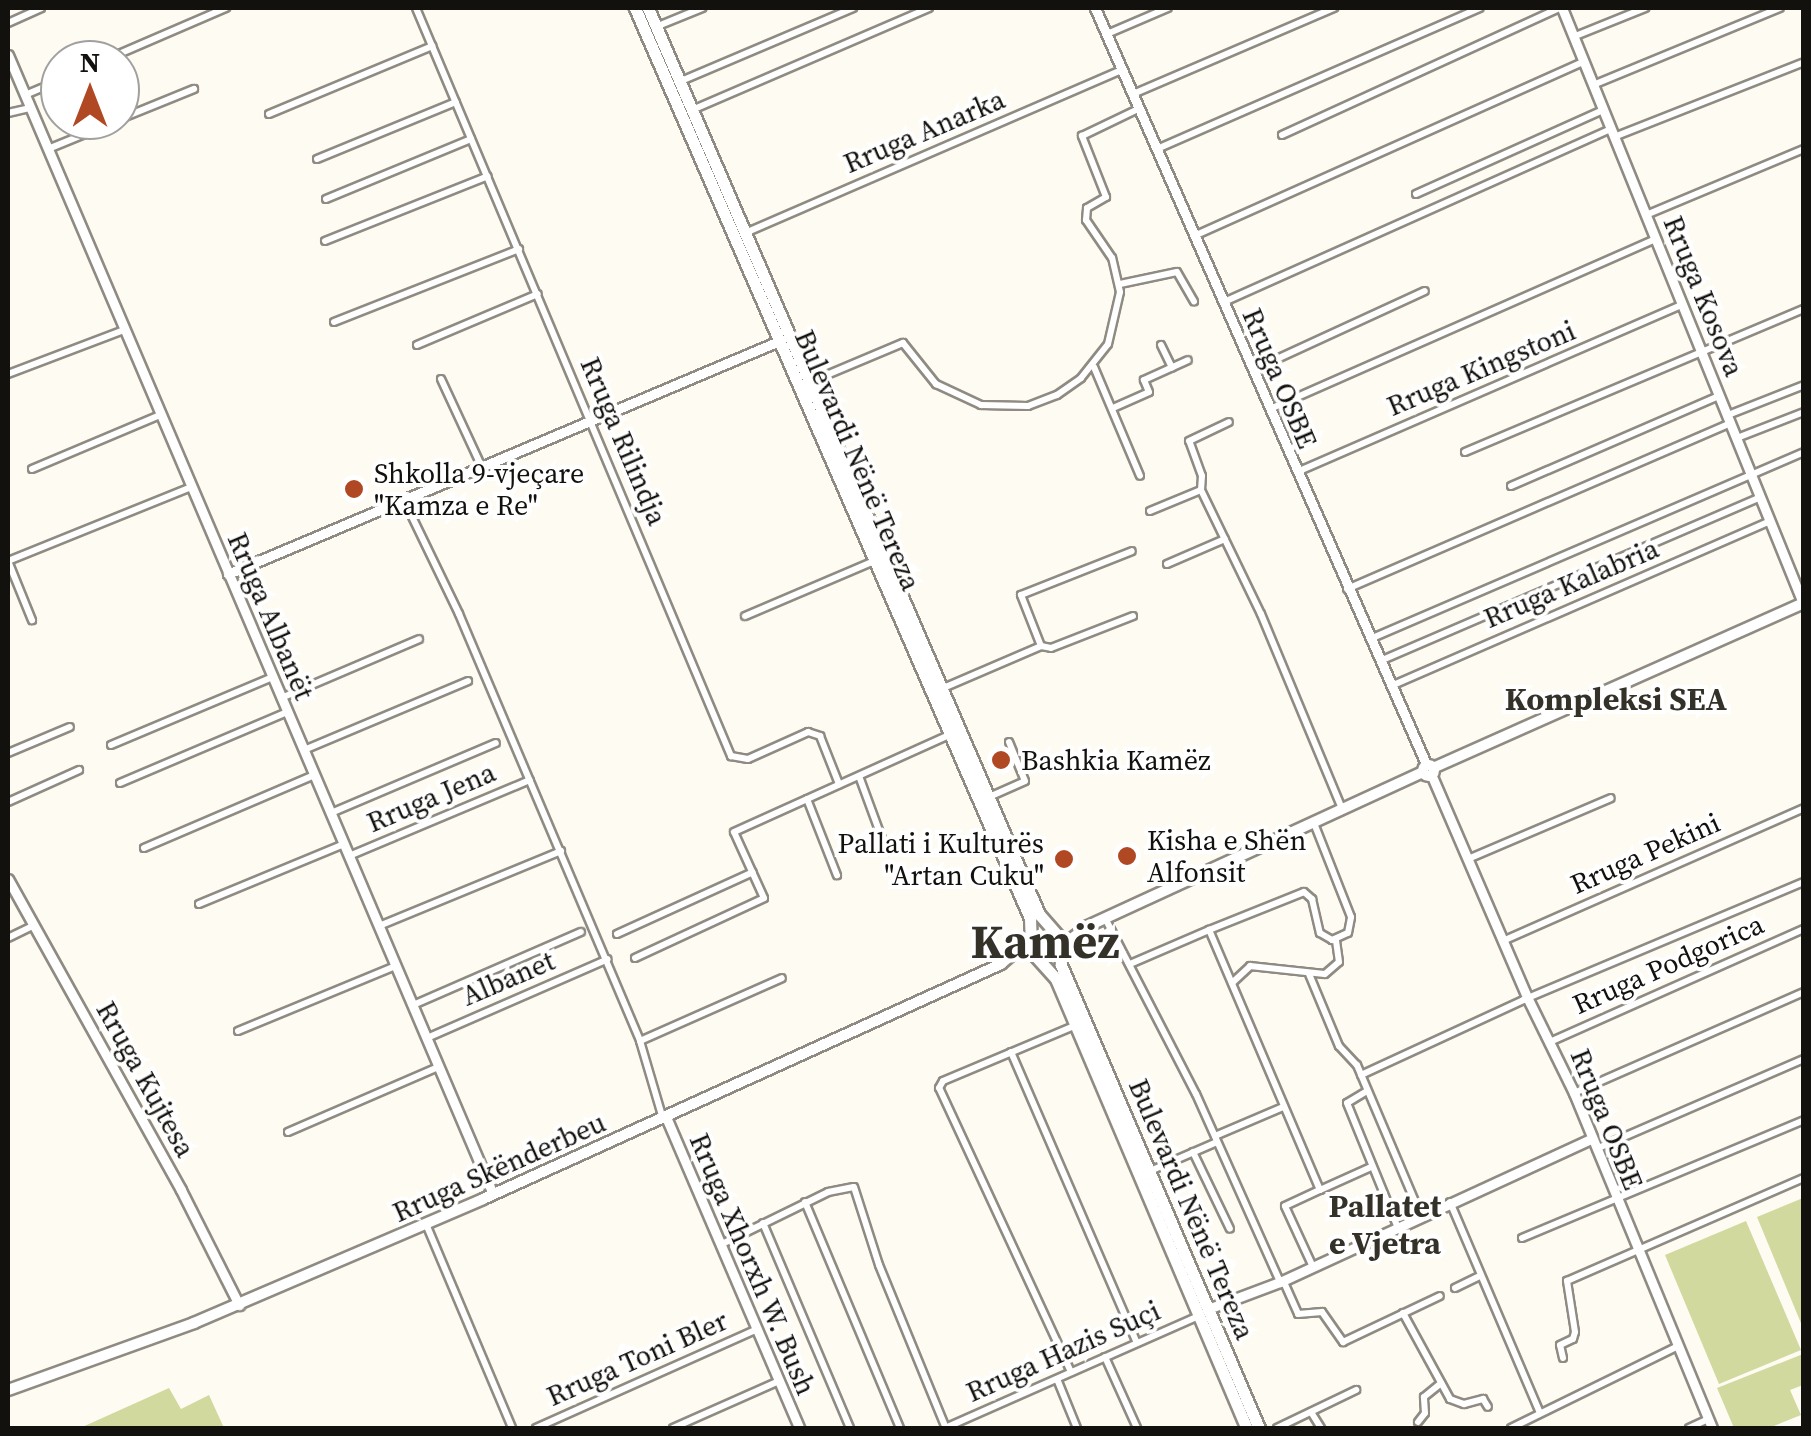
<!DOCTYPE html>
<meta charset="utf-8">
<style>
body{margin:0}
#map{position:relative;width:1811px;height:1436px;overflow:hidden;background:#fefbf3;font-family:"Source Serif 4",serif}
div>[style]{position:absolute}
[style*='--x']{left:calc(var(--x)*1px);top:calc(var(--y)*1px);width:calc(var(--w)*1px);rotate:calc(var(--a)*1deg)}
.green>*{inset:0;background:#d2d99e}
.roads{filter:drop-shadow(2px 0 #8f8b82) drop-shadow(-2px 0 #8f8b82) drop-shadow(0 2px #8f8b82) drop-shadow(0 -2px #8f8b82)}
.minor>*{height:6px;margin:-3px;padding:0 3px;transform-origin:3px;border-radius:3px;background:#fff}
.tertiary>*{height:9px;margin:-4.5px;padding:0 4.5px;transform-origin:4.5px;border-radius:4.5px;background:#fff}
.secondary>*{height:10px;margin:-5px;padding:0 5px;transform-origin:5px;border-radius:5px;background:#fff}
.secondary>.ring{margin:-5px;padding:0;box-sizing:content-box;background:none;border:10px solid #fff;border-radius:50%}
.primary>*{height:11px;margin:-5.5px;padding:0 5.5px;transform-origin:5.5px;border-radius:5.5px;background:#fff}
.dots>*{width:28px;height:28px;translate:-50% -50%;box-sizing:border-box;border:5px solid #fff;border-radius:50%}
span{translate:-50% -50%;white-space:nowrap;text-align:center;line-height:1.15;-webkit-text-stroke:8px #fff;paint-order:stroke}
.street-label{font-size:28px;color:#13110e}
.poi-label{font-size:28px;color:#13110e}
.left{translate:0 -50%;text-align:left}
.right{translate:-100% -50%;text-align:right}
.quarter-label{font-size:32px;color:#343129;font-weight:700}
.town-label{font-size:48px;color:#343129;font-weight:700}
.frame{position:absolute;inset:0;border:10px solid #13110e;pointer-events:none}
.north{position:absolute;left:40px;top:40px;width:100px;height:100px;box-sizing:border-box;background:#fff;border:2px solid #a1a09f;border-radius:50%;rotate:0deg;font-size:28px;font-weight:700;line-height:40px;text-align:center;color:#13110e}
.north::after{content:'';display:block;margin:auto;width:35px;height:45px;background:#b04923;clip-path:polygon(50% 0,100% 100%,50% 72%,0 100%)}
</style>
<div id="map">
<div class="green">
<i style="clip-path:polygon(1803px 1198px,1803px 1328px,1757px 1217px)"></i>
<i style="clip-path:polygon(1746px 1221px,1801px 1350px,1719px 1384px,1665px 1255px)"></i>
<i style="clip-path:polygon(1803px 1354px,1803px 1385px,1790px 1390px,1801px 1415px,1769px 1428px,1734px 1428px,1717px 1388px)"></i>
<i style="clip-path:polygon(169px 1388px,181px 1409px,209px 1395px,224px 1428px,80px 1428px)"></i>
</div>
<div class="roads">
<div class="minor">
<i style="--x:416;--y:8;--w:812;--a:67.16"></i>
<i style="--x:731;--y:756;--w:17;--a:10"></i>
<i style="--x:748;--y:759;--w:66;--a:-24.2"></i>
<i style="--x:808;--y:732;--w:13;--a:18"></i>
<i style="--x:820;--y:736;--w:52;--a:68.4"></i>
<i style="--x:8;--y:23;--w:36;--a:-24"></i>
<i style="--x:658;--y:26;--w:48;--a:-22.2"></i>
<i style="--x:1107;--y:34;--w:66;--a:-23.1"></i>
<i style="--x:1573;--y:37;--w:78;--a:-21.9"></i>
<i style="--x:105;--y:60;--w:132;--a:-23.3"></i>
<i style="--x:681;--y:81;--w:187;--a:-23"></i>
<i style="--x:1593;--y:85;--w:202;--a:-22.4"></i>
<i style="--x:1133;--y:94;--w:219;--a:-23.2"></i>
<i style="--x:25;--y:95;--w:38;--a:-23"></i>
<i style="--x:692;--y:110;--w:258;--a:-23.3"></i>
<i style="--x:8;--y:113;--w:23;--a:-13"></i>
<i style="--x:269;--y:114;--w:177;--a:-22.6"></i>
<i style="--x:120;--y:119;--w:80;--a:-22.1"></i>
<i style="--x:1282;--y:135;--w:305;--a:-24.6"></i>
<i style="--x:1614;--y:137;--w:204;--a:-21.5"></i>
<i style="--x:48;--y:149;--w:77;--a:-22.2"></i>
<i style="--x:1157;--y:149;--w:352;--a:-23.6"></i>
<i style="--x:317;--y:159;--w:150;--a:-22.3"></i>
<i style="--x:1416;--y:194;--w:205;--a:-24.2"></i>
<i style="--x:326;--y:199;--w:157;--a:-22.5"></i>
<i style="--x:1646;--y:215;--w:171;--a:-22.7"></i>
<i style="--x:745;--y:233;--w:411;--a:-23.4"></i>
<i style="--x:1194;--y:236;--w:426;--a:-24.1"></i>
<i style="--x:325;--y:241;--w:175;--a:-21.7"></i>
<i style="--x:1120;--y:284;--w:58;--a:-11.9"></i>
<i style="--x:1177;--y:272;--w:34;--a:60"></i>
<i style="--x:1224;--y:302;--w:424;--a:-24.1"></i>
<i style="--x:334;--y:322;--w:199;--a:-21.5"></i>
<i style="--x:417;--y:345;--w:131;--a:-22.9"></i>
<i style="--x:1161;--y:345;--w:25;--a:64"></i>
<i style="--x:1094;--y:367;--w:118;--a:67.1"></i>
<i style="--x:1253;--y:370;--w:189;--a:-24.7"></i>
<i style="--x:8;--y:374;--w:124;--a:-20.8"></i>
<i style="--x:441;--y:379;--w:95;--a:65.1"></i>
<i style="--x:810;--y:382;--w:101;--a:-22.8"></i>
<i style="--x:903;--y:343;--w:53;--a:51.2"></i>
<i style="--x:936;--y:384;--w:50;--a:25"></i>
<i style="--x:981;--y:405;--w:47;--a:1.2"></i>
<i style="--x:1028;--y:406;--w:31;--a:-21"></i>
<i style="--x:1057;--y:395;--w:29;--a:-35"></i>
<i style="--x:1081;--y:378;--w:43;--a:-51.5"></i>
<i style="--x:1108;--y:344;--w:53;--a:-77"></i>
<i style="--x:1120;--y:292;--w:35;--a:-103"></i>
<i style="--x:1112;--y:258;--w:46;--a:-124.4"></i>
<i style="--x:1086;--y:220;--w:12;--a:-85"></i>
<i style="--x:1087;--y:208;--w:22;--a:-30"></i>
<i style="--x:1106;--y:197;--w:66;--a:-111.5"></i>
<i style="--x:1082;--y:136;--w:62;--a:-25.7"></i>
<i style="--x:1113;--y:408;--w:39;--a:-24"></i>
<i style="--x:1149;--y:392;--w:13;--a:-113"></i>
<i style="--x:1144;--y:380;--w:48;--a:-24.4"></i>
<i style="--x:1270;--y:409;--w:422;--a:-23.8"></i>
<i style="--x:1728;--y:415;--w:82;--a:-21.5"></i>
<i style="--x:1737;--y:438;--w:72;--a:-21.2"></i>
<i style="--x:1465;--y:452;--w:368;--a:-22.9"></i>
<i style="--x:32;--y:469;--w:139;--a:-22.9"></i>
<i style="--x:1297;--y:472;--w:421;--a:-23.5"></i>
<i style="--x:1511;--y:486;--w:227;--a:-23.4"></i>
<i style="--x:1201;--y:490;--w:138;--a:64.2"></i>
<i style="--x:1261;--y:614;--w:211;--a:67.4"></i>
<i style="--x:403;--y:498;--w:129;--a:64.2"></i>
<i style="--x:459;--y:614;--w:464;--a:67"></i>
<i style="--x:1150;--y:511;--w:55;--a:-22.4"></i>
<i style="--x:1201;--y:490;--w:14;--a:-86"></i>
<i style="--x:1202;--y:476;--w:37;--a:-110"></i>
<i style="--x:1189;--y:441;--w:44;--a:-25.4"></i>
<i style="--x:8;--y:561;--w:197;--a:-22"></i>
<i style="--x:8;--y:561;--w:64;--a:67.9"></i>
<i style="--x:1167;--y:564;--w:63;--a:-23.3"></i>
<i style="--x:1347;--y:589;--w:417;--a:-23.4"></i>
<i style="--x:745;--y:616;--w:140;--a:-23.1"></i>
<i style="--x:1370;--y:639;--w:473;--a:-23.3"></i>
<i style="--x:1041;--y:646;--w:55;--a:-111.4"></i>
<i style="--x:1021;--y:595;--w:119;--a:-21.6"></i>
<i style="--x:1380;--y:661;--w:414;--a:-23.3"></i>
<i style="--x:1391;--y:686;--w:413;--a:-23.5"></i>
<i style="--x:941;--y:689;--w:109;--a:-23.3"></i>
<i style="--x:1041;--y:646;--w:10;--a:11"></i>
<i style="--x:1051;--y:648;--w:88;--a:-21.3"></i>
<i style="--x:281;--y:698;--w:150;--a:-23.1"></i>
<i style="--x:111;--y:745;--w:176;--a:-22.8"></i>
<i style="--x:304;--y:750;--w:178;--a:-22.8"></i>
<i style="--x:8;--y:753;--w:67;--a:-22.8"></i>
<i style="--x:859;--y:776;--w:81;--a:69.8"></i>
<i style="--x:120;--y:783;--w:181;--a:-23"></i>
<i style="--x:989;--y:797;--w:39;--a:-24"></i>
<i style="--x:1025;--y:781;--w:42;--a:-112.3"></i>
<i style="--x:807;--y:799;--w:82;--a:68.5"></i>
<i style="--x:8;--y:802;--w:78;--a:-24.3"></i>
<i style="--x:331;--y:813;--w:179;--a:-23"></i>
<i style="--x:144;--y:848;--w:185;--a:-23.2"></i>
<i style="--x:349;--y:856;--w:196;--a:-22.8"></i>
<i style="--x:1468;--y:859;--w:155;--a:-23.1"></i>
<i style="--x:199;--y:904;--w:157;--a:-22.5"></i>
<i style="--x:1105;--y:918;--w:198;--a:62.7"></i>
<i style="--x:1196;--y:1094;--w:206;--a:65.9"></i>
<i style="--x:379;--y:926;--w:197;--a:-22.4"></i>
<i style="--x:617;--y:934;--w:149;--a:-24.5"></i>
<i style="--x:8;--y:938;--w:28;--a:-26"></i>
<i style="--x:1505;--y:940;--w:327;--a:-23.8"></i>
<i style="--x:635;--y:958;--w:142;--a:-24.9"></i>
<i style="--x:764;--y:898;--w:72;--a:-114.4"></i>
<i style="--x:734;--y:832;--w:236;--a:-24.3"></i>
<i style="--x:1130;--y:964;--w:86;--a:-23.3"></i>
<i style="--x:1309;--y:974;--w:78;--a:67.4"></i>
<i style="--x:1339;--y:1046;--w:26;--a:47"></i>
<i style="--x:1357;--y:1065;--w:164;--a:67"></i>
<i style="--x:1232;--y:983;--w:25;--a:-43"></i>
<i style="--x:1250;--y:966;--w:75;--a:6.1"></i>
<i style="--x:1325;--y:974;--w:18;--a:-41"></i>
<i style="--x:1339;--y:962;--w:22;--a:-98"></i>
<i style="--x:413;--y:1005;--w:183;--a:-23.5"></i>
<i style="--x:238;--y:1031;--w:171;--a:-22.4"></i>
<i style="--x:427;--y:1038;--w:197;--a:-23.6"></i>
<i style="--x:1552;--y:1041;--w:276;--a:-24"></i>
<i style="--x:1011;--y:1052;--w:317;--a:66.6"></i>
<i style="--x:1361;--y:1075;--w:179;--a:-24.8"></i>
<i style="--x:1523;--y:1000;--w:305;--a:-22.8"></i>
<i style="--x:1367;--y:1091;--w:23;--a:149"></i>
<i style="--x:1347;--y:1103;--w:135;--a:67.8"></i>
<i style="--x:1574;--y:1093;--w:251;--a:-23.7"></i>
<i style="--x:663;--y:1119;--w:81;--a:-106.4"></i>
<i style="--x:640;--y:1041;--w:155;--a:-23.9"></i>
<i style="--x:288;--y:1132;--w:163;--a:-23.4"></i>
<i style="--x:1215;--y:1136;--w:74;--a:-23.1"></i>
<i style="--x:1596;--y:1149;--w:227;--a:-23.4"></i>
<i style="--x:1193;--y:1152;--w:85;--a:64.3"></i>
<i style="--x:1150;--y:1171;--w:73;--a:-23.4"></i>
<i style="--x:1320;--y:1190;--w:56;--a:-24.3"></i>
<i style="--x:805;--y:1202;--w:245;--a:67.2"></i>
<i style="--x:1450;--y:1202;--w:229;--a:66.9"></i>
<i style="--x:763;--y:1223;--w:223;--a:67"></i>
<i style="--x:426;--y:1224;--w:221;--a:67.1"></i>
<i style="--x:1522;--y:1238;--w:306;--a:-22.7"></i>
<i style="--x:720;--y:1245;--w:120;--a:-26.1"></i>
<i style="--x:828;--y:1192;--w:26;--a:-11"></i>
<i style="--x:854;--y:1187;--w:82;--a:72.2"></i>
<i style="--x:879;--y:1265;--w:176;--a:67.7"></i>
<i style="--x:1313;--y:1267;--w:67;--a:-114.7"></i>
<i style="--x:1285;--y:1206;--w:38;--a:-25"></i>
<i style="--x:1320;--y:1190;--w:283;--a:-113.1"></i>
<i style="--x:1209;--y:930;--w:102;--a:-21.8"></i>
<i style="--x:1304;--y:892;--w:11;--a:41"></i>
<i style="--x:1312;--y:899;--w:35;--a:77"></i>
<i style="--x:1320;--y:933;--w:14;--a:30"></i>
<i style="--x:1332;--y:940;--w:17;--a:-24"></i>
<i style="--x:1348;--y:933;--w:16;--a:-79"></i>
<i style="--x:1351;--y:917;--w:101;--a:-111.5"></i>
<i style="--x:1283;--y:1280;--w:37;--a:66"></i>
<i style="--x:1298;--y:1314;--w:24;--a:-5"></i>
<i style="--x:1322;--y:1312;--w:37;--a:55"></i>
<i style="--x:1343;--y:1342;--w:107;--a:-25.4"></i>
<i style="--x:1455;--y:1288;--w:28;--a:-26"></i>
<i style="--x:1403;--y:1313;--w:98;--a:61.3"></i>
<i style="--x:1450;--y:1399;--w:15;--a:20"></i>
<i style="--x:1464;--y:1404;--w:20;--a:-15"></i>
<i style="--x:1483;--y:1399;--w:9;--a:58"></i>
<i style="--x:1105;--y:1357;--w:78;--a:65.7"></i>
<i style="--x:1563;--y:1358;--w:13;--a:-103"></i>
<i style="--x:1560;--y:1345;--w:14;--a:-25"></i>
<i style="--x:1573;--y:1339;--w:7;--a:-74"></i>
<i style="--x:1575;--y:1332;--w:52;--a:-98.9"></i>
<i style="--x:1567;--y:1281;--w:258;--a:-23.5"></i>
<i style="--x:1071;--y:1372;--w:313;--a:-114.9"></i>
<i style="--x:939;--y:1088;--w:8;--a:-60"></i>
<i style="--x:943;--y:1081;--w:144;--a:-22.8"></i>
<i style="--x:1057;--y:1379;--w:53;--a:67.8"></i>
<i style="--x:1311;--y:1412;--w:19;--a:58"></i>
<i style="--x:1418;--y:1422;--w:11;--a:-52"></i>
<i style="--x:1425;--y:1413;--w:16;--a:-94"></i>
<i style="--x:1424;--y:1397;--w:22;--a:-39"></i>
<i style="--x:536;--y:1428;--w:242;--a:-24.1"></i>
<i style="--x:673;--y:1428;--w:116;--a:-23.9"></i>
<i style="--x:945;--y:1428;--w:278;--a:-23.8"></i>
<i style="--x:1277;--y:1428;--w:88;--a:-25.7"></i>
<i style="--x:1511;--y:1428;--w:184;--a:-26.1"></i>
<i style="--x:1689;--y:1428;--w:21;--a:-25"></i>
</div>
<div class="tertiary">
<i style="--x:1095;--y:8;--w:825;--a:66.35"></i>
<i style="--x:1562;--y:8;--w:642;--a:67.95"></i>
<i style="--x:8;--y:55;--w:1238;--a:66.94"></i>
<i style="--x:228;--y:574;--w:598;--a:-22.92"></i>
<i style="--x:1431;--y:774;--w:245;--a:66.7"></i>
<i style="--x:1528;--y:999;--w:105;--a:63.9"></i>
<i style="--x:1574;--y:1093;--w:362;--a:67.6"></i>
<i style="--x:8;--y:879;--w:356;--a:60.9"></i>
<i style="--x:181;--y:1190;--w:129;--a:63.2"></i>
<i style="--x:666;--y:1117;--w:338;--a:66.8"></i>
<i style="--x:1208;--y:1309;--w:77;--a:-20.6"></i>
<i style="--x:1280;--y:1282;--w:342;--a:-24.7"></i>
</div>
<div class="secondary">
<i class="ring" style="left:1422.5px;top:764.5px;width:1px;height:1px"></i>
<i style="--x:1433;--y:768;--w:406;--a:-24"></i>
<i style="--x:1061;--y:947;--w:34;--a:-38"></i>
<i style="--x:1088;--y:926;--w:369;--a:-24.7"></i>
<i style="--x:8;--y:1390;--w:198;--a:-19.8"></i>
<i style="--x:194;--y:1323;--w:314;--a:-23.2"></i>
<i style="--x:483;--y:1199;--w:569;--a:-24.4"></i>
<i style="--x:1001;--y:964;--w:38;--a:-41"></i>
</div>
<div class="primary">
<i style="--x:635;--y:8;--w:992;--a:66.54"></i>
<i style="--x:1030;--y:918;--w:33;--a:88"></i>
<i style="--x:1031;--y:951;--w:38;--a:48"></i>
<i style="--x:1056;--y:979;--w:488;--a:67"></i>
<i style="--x:648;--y:8;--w:987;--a:66.66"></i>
<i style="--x:1039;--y:914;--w:32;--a:49"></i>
<i style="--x:1060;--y:938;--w:27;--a:88"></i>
<i style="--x:1061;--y:965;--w:504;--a:66.85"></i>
</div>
</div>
<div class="dots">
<i style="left:354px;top:489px;background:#b04923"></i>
<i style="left:1001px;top:760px;background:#b04923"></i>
<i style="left:1127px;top:856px;background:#b04923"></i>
<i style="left:1064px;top:859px;background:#b04923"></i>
</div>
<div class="street-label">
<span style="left:924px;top:131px;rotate:-23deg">Rruga Anarka</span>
<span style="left:1704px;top:296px;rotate:68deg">Rruga Kosova</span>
<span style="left:1481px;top:368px;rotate:-23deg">Rruga Kingstoni</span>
<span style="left:1280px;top:378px;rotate:67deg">Rruga OSBE</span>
<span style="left:624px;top:441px;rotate:67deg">Rruga Rilindja</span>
<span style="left:858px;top:460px;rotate:67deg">Bulevardi Nënë Tereza</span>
<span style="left:1571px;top:583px;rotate:-23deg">Rruga Kalabria</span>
<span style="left:271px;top:616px;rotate:67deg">Rruga Albanët</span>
<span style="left:431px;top:797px;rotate:-23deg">Rruga Jena</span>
<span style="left:1645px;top:853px;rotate:-24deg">Rruga Pekini</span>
<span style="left:1668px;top:964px;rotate:-24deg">Rruga Podgorica</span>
<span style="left:508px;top:978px;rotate:-23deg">Albanet</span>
<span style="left:146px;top:1079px;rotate:61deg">Rruga Kujtesa</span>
<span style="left:1607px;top:1119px;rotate:68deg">Rruga OSBE</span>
<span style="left:499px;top:1167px;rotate:-24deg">Rruga Skënderbeu</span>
<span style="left:1192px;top:1209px;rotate:67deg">Bulevardi Nënë Tereza</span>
<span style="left:753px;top:1264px;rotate:67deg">Rruga Xhorxh W. Bush</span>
<span style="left:1063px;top:1351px;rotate:-24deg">Rruga Hazis Suçi</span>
<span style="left:637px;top:1358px;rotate:-24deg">Rruga Toni Bler</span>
</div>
<div class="poi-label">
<span class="left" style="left:374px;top:489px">Shkolla 9-vjeçare<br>"Kamza e Re"</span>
<span class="left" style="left:1021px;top:760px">Bashkia Kamëz</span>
<span class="left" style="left:1147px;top:856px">Kisha e Shën<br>Alfonsit</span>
<span class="right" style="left:1044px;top:859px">Pallati i Kulturës<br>"Artan Cuku"</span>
</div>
<div class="quarter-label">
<span style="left:1616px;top:699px">Kompleksi SEA</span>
<span style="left:1385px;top:1225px">Pallatet<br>e Vjetra</span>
</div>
<div class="town-label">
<span style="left:1045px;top:942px">Kamëz</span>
</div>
<div class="frame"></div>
<div class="north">N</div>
</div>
